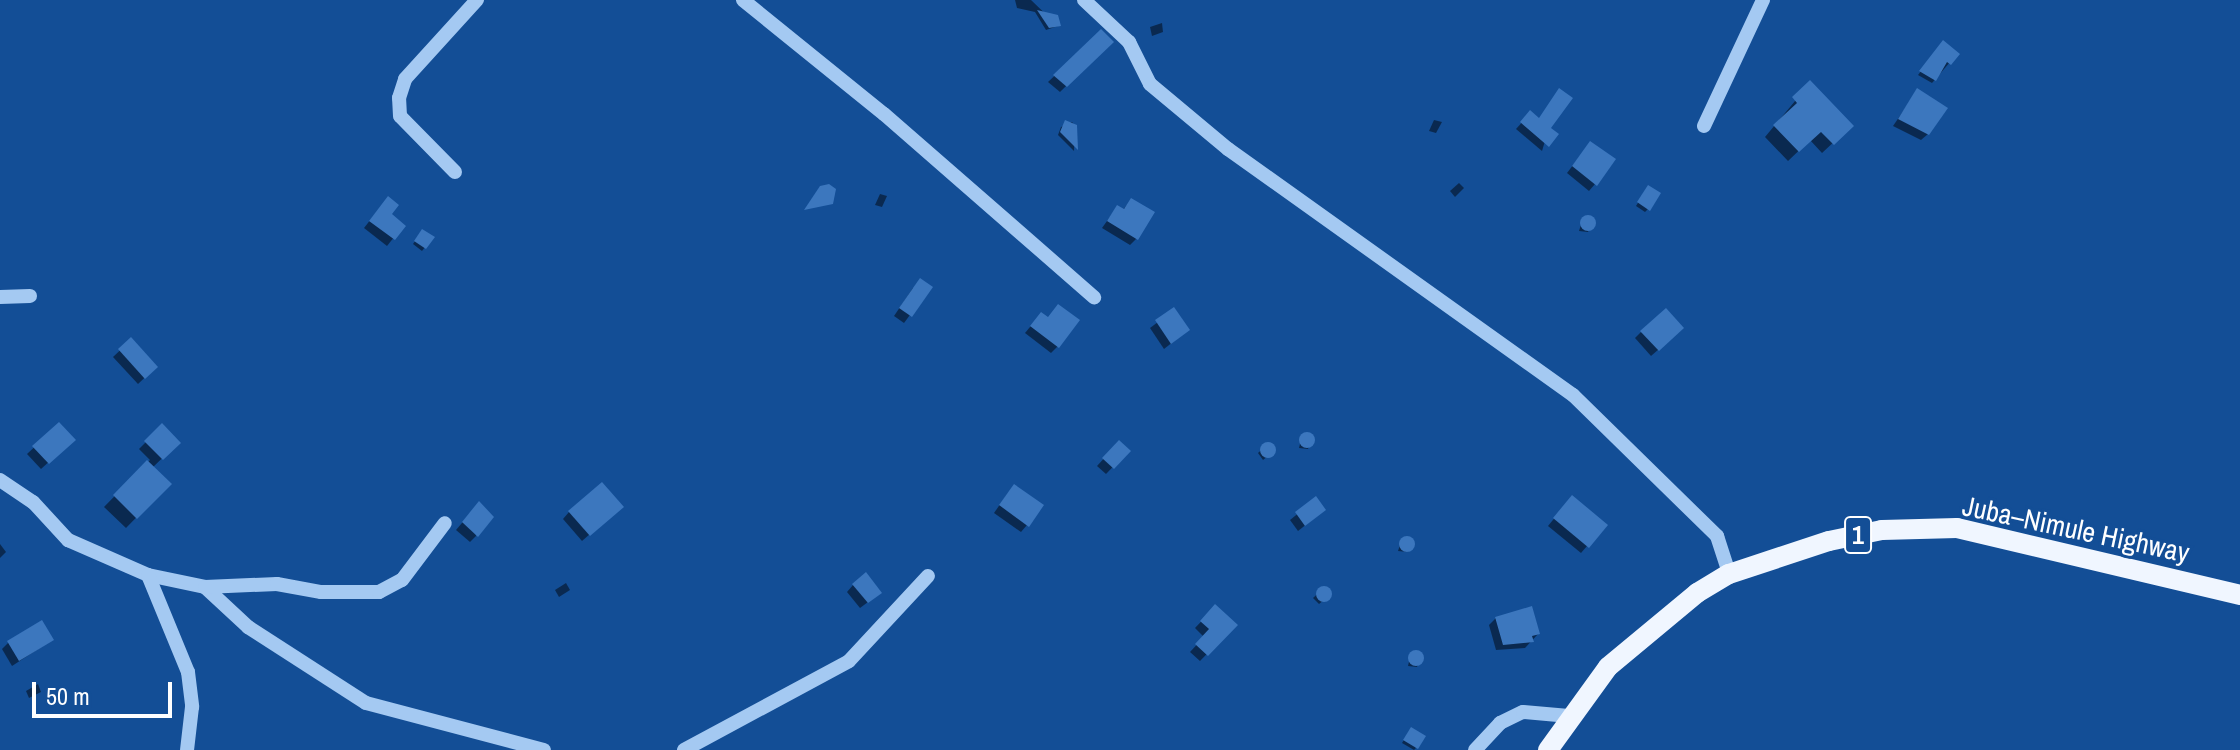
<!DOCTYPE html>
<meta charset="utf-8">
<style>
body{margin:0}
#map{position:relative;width:2240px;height:750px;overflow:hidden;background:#134e96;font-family:"Archivo Narrow",sans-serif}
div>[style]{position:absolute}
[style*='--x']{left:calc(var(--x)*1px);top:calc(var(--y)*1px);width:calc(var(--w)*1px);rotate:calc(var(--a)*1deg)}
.shadow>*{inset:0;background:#0007}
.building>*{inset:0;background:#3c77be}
.round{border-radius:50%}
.minor>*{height:14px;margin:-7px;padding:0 7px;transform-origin:7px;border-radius:7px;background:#a4c9f2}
.major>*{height:20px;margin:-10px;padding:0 10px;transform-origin:10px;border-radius:10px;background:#f0f6ff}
span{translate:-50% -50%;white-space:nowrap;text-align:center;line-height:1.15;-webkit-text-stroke:6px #134e96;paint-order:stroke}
.shield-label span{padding:2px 6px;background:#134e96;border:2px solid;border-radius:6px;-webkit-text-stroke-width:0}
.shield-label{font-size:26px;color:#fff;font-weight:700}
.street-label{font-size:28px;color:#fff}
.scale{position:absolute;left:32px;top:682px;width:140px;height:36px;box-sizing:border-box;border:4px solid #fff;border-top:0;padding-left:10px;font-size:24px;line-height:28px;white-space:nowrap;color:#fff;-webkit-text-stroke:6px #134e96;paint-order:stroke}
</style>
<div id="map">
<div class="shadow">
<i style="clip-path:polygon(1015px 0,1031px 0,1058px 26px,1046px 30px,1035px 12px,1017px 8px)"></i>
<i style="clip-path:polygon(1162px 23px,1163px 32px,1152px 36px,1150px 27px)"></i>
<i style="clip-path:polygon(1101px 32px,1111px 42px,1060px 92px,1048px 82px)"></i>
<i style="clip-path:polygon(1941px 46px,1957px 54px,1932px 83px,1918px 75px)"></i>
<i style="clip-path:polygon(1810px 83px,1851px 126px,1822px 153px,1810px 140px,1788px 161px,1765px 137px)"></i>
<i style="clip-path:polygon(1917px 91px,1928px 134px,1921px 140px,1893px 126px)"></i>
<i style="clip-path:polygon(1525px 119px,1549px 128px,1542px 151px,1516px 129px)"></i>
<i style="clip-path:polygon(1434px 120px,1442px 122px,1436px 133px,1429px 131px)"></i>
<i style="clip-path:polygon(1072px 122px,1075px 126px,1074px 151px,1058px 135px,1061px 127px)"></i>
<i style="clip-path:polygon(1590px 143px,1595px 184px,1589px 191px,1567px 173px)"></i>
<i style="clip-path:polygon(1459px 183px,1464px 188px,1455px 197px,1450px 191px)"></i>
<i style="clip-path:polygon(1646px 190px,1648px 209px,1645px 212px,1636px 206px)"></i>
<i style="clip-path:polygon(880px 194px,887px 196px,882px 207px,875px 205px)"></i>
<i style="clip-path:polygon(1131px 200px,1136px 239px,1130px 245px,1102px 228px,1117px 207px,1122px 211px)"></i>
<i style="clip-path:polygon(382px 205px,403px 226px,387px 246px,364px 228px)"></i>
<i style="clip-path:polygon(1583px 218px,1593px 219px,1588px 232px,1579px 231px)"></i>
<i style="clip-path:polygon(420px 234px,432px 238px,422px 251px,413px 244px)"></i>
<i style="clip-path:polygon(913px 288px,930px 288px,904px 323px,894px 316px)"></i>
<i style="clip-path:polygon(1174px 310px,1188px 330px,1164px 349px,1150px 328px)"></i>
<i style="clip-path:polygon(1048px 319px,1058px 346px,1051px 353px,1025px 333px,1035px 321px)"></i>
<i style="clip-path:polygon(1641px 332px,1675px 335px,1651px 356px,1635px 338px)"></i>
<i style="clip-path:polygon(131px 340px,156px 367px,138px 384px,113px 357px)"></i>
<i style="clip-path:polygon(58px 425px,73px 440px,41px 469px,27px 454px)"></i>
<i style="clip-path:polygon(162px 426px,178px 443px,152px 468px,169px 484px,126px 528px,104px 507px,150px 460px,139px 449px)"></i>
<i style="clip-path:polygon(1302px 436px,1312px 437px,1308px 449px,1299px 448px)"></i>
<i style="clip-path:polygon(1119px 442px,1128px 451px,1106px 474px,1097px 466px)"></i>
<i style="clip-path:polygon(1268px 444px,1274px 451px,1263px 460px,1258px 453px)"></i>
<i style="clip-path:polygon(1008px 493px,1027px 525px,1021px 532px,994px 513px)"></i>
<i style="clip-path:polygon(1316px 499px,1317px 516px,1298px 531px,1290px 520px)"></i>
<i style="clip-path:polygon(1566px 504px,1605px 525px,1581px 553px,1548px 526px)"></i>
<i style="clip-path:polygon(473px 510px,476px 536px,470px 542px,456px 530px)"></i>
<i style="clip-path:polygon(569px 512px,614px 513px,582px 541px,563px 519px)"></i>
<i style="clip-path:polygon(1402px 539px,1412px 540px,1408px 552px,1398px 551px)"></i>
<i style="clip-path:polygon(0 544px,6px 552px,0 558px)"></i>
<i style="clip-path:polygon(566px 583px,570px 590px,559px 597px,555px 590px)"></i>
<i style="clip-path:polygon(853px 585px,872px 599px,860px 608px,847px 592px)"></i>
<i style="clip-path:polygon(1324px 588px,1330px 595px,1319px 604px,1313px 598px)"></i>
<i style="clip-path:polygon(1215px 607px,1235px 625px,1200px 661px,1190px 652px,1204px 637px,1195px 628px)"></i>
<i style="clip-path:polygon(1496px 618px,1538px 634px,1525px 648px,1496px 650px,1489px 625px)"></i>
<i style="clip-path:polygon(52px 640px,12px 666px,2px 649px,8px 643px)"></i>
<i style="clip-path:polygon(1411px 653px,1421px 654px,1417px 667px,1408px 666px)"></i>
<i style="clip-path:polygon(38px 684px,41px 692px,29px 698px,26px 691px)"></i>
<i style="clip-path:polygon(1408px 733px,1416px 748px,1414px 750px,1402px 743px)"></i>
</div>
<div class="building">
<i style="clip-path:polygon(1037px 10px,1058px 15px,1061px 26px,1049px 28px)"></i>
<i style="clip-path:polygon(1101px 29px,1114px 42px,1067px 87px,1053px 75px)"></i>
<i style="clip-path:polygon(1943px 40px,1960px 54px,1951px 65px,1947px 62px,1936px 81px,1919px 71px)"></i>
<i style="clip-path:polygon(1810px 80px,1854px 126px,1834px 145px,1821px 132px,1799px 152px,1773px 125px,1797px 103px,1792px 97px)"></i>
<i style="clip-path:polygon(1559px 88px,1573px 98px,1551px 128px,1559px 134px,1549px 147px,1520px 122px,1530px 110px,1539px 118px)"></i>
<i style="clip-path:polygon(1917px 88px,1948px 108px,1929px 135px,1898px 119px)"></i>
<i style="clip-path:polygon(1065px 120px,1077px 125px,1078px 150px,1060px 132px)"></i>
<i style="clip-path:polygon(1590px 141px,1616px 159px,1597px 186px,1572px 166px)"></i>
<i style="clip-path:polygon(829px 184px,836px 189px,833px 204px,804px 210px,820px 186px)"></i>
<i style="clip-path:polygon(1648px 185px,1661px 193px,1650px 211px,1637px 202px)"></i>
<i style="clip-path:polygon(388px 196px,399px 205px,392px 214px,406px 226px,395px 240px,369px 221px)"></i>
<i style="clip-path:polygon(1131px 198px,1155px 212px,1138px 240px,1107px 221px,1117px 205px,1124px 209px)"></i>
<i class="round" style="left:1580px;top:215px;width:16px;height:16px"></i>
<i style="clip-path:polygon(422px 229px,435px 237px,426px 249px,414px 241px)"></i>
<i style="clip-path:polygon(920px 278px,933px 287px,912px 317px,899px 308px)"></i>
<i style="clip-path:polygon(1058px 304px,1080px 320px,1059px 348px,1030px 326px,1041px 312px,1048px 317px)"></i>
<i style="clip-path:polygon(1174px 307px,1190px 330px,1171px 344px,1155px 320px)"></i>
<i style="clip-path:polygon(1666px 308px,1684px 328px,1659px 351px,1640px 331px)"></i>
<i style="clip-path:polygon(131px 337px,158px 367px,145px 379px,118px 349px)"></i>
<i style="clip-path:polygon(59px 422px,76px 440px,49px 464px,32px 446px)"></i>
<i style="clip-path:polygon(162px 423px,181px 443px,163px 460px,144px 441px)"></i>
<i class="round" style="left:1299px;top:432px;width:16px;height:16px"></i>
<i style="clip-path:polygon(1119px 440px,1131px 451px,1114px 469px,1102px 458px)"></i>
<i class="round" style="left:1260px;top:442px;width:16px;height:16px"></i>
<i style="clip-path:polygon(147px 460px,172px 484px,137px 519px,113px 495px)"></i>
<i style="clip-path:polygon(602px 482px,624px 507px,590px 536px,568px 511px)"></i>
<i style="clip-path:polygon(1014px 484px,1044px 505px,1029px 527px,999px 505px)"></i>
<i style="clip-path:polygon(1572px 495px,1608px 525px,1589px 548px,1553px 518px)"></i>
<i style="clip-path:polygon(1316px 496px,1326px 510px,1305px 526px,1295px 512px)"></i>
<i style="clip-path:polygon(479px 501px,494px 517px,478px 537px,462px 522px)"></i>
<i class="round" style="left:1399px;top:536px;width:16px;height:16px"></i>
<i style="clip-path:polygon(866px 572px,882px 593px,868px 603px,852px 584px)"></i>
<i class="round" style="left:1316px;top:586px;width:16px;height:16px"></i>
<i style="clip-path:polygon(1215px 604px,1238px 625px,1208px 656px,1195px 644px,1209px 629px,1200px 621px)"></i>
<i style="clip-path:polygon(1532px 606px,1540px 634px,1532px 636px,1534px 642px,1503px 645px,1495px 617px)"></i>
<i style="clip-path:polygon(42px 620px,54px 640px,19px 661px,7px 641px)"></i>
<i class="round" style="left:1408px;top:650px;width:16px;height:16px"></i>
<i style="clip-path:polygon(1411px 727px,1426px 736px,1418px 749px,1403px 740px)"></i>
</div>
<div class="minor">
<i style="--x:743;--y:0;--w:181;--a:39"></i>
<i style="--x:884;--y:114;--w:279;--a:41.1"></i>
<i style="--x:1084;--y:0;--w:62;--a:43"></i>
<i style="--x:1129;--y:42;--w:47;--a:63.4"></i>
<i style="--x:1150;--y:84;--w:102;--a:39.8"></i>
<i style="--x:1228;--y:149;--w:424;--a:35.5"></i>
<i style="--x:1573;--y:395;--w:202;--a:44.4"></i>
<i style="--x:1717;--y:536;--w:40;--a:72"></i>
<i style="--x:1704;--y:126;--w:139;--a:-64.9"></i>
<i style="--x:455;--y:172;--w:78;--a:-134.5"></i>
<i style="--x:400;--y:116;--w:18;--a:-93"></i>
<i style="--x:399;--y:98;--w:20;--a:-72"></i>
<i style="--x:405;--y:79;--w:107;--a:-47.7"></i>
<i style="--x:0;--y:297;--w:30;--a:-2"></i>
<i style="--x:0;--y:480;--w:40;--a:34"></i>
<i style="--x:33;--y:502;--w:52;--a:47.4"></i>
<i style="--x:68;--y:540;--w:87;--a:23.6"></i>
<i style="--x:148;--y:575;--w:58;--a:11.9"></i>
<i style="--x:205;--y:587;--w:59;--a:42.9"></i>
<i style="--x:248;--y:627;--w:140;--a:32.8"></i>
<i style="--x:366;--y:703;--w:184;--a:14.8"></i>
<i style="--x:148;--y:575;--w:105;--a:67.6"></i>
<i style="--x:188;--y:672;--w:35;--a:83"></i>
<i style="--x:192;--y:707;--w:43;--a:96.6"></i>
<i style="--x:205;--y:587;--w:72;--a:-2.4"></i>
<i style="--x:277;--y:584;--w:45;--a:10.3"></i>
<i style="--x:321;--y:592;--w:58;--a:0"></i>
<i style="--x:379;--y:592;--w:26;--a:-28"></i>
<i style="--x:402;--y:580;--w:71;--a:-53"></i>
<i style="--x:684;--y:750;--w:187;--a:-28.3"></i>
<i style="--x:849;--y:661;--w:116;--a:-47.1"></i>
<i style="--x:1475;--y:750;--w:37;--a:-47"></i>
<i style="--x:1500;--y:723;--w:25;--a:-26"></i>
<i style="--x:1523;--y:712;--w:46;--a:5"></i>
</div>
<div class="major">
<i style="--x:1548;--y:750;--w:102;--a:-54.1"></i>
<i style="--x:1608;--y:667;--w:116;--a:-39.7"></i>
<i style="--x:1697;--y:593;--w:37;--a:-31"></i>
<i style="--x:1729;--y:574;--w:105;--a:-18.3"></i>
<i style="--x:1829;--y:541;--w:54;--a:-11.7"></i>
<i style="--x:1882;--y:530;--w:75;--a:-1.5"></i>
<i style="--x:1957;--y:528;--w:291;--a:13.3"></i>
</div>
<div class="shield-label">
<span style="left:1858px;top:535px">1</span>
</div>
<div class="street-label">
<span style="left:2076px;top:529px;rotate:12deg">Juba–Nimule Highway</span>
</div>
<div class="scale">50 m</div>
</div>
